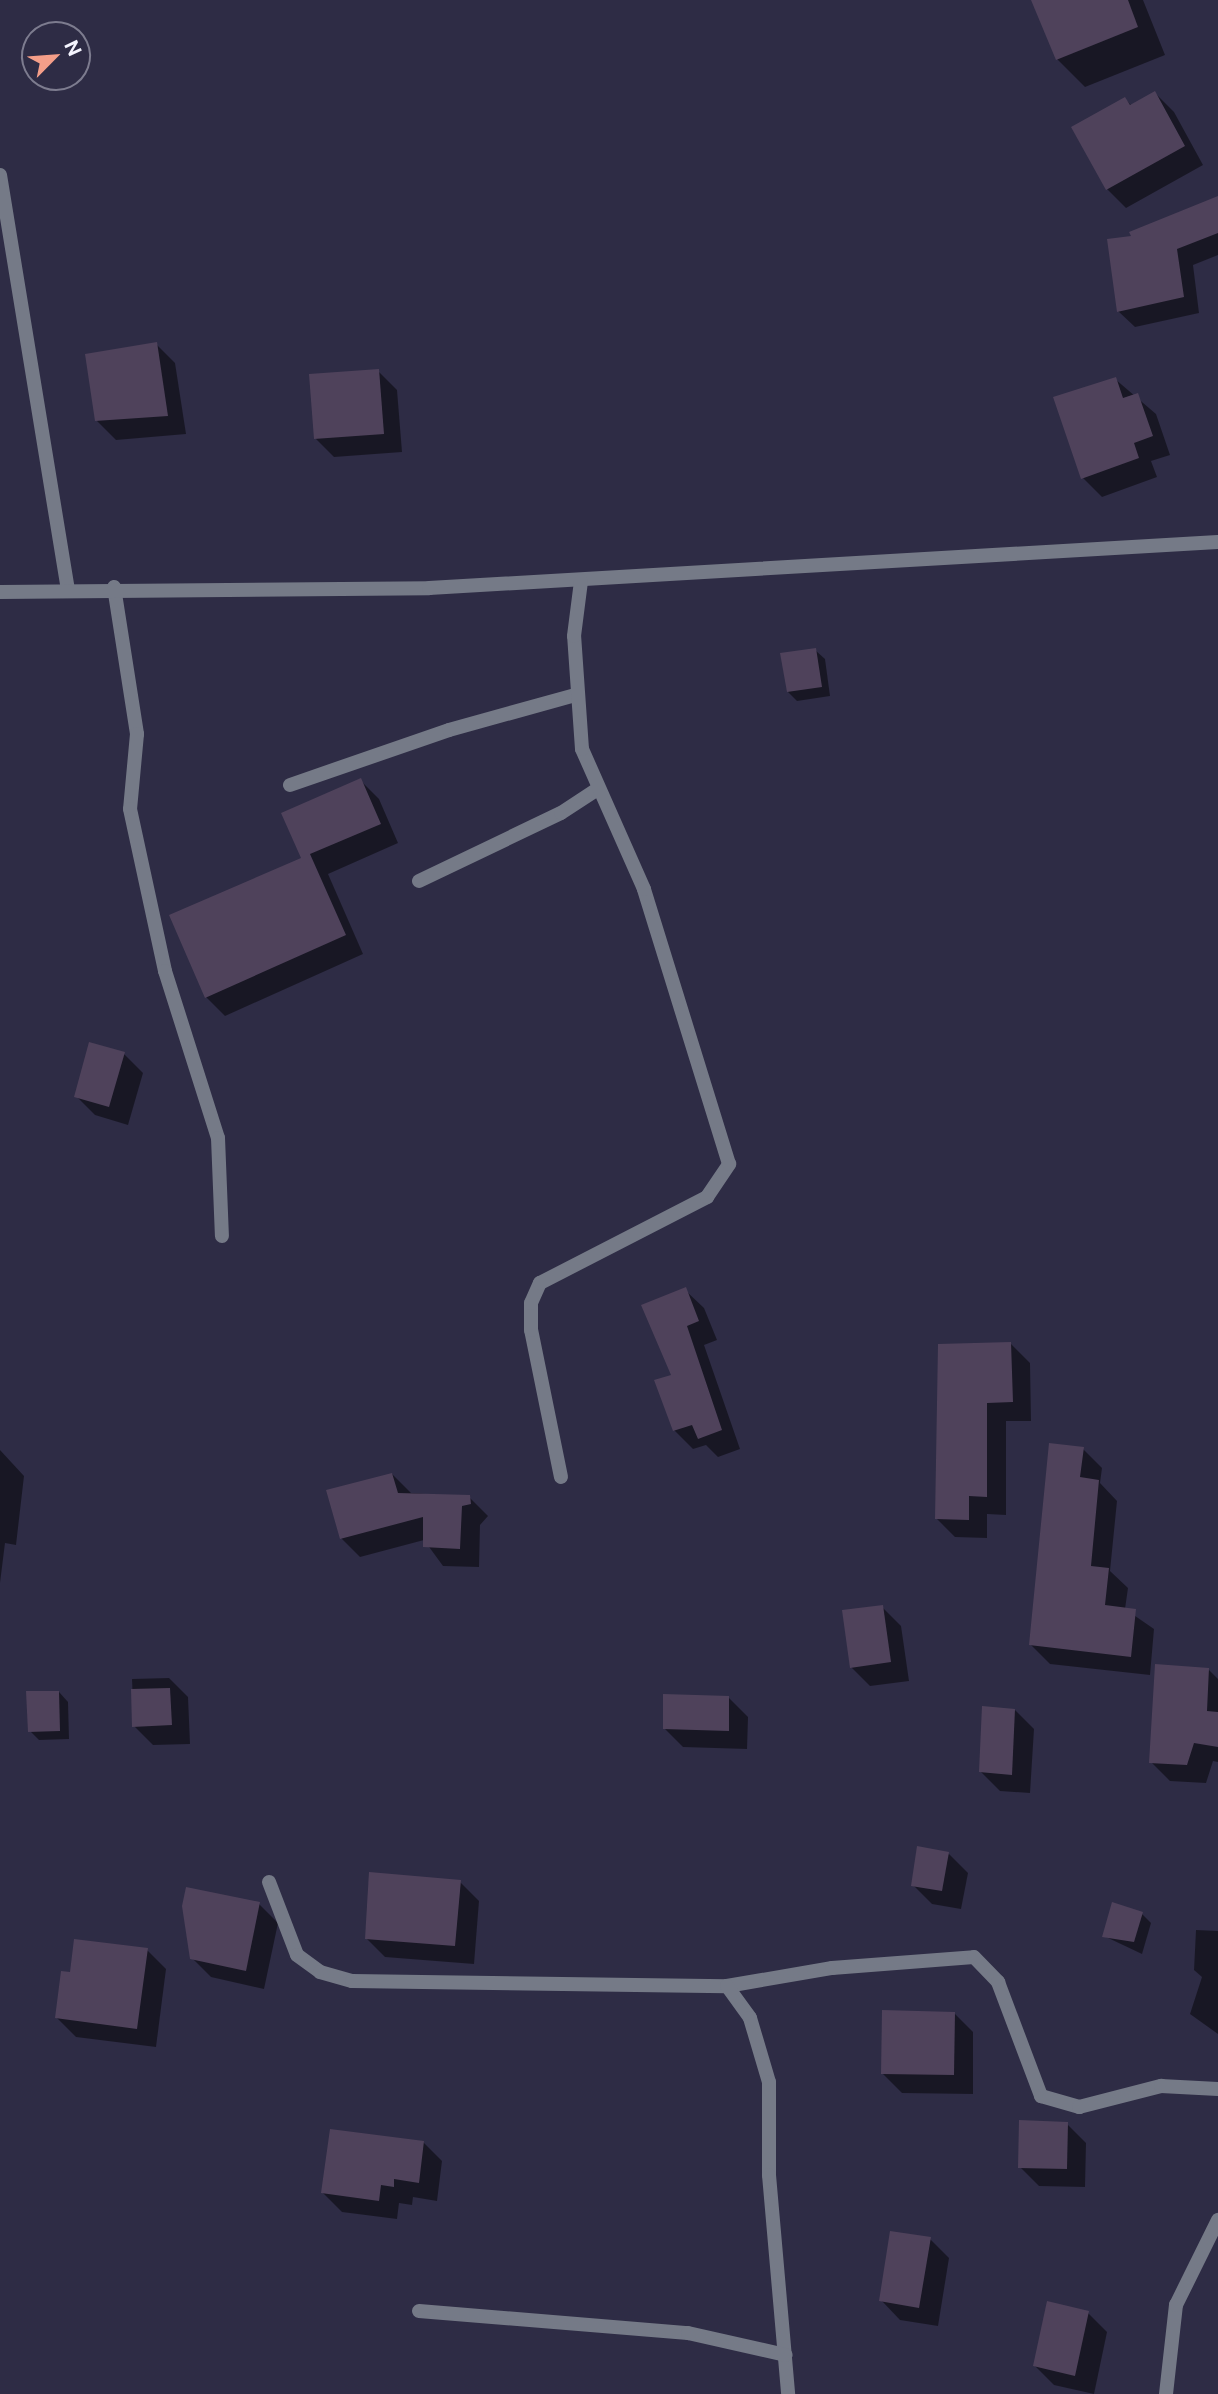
<!DOCTYPE html>
<style>
body{margin:0}
#map{position:relative;width:1218px;height:2394px;overflow:hidden;background:#2e2c45;font-family:"Public Sans",sans-serif}
div>[style]{position:absolute}
[style*='--x']{left:calc(var(--x)*1px);top:calc(var(--y)*1px);width:calc(var(--w)*1px);rotate:calc(var(--a)*1deg)}
.shadow>*{inset:0;background:#0007}
.building>*{inset:0;background:#4f425b}
.street>*{height:14px;margin:-7px;padding:0 7px;transform-origin:7px;border-radius:7px;background:#757a87}
span{translate:-50% -50%;white-space:nowrap;text-align:center;line-height:1.15;-webkit-text-stroke:6px #2e2c45;paint-order:stroke}
.north{position:absolute;left:21px;top:21px;width:70px;height:70px;box-sizing:border-box;background:#2e2c45;border:2px solid #7d7c8f;border-radius:50%;rotate:65deg;font-size:19px;font-weight:700;line-height:28px;text-align:center;color:#f4f4fe}
.north::after{content:'';display:block;margin:auto;width:24px;height:32px;background:#f49e89;clip-path:polygon(50% 0,100% 100%,50% 72%,0 100%)}
</style>
<div id="map">
<div class="shadow">
<i style="clip-path:polygon(1033px 0,1143px 0,1165px 55px,1085px 87px,1057px 59px)"></i>
<i style="clip-path:polygon(1155px 93px,1174px 112px,1203px 165px,1126px 208px,1107px 189px,1125px 99px,1132px 106px)"></i>
<i style="clip-path:polygon(1218px 198px,1218px 255px,1193px 265px,1199px 313px,1135px 327px,1118px 311px,1134px 237px)"></i>
<i style="clip-path:polygon(156px 344px,175px 363px,186px 434px,116px 440px,97px 421px)"></i>
<i style="clip-path:polygon(378px 371px,397px 390px,402px 452px,334px 457px,315px 438px)"></i>
<i style="clip-path:polygon(1115px 379px,1156px 414px,1170px 455px,1151px 461px,1157px 477px,1102px 497px,1083px 478px)"></i>
<i style="clip-path:polygon(815px 650px,825px 659px,830px 696px,797px 701px,788px 692px)"></i>
<i style="clip-path:polygon(360px 780px,379px 799px,398px 843px,328px 874px,363px 954px,225px 1016px,206px 997px)"></i>
<i style="clip-path:polygon(124px 1054px,143px 1073px,128px 1125px,95px 1115px,76px 1096px)"></i>
<i style="clip-path:polygon(685px 1290px,704px 1308px,717px 1340px,704px 1345px,740px 1449px,718px 1457px,706px 1445px,693px 1449px,674px 1430px)"></i>
<i style="clip-path:polygon(1011px 1344px,1030px 1363px,1031px 1421px,1006px 1421px,1006px 1515px,987px 1514px,987px 1538px,955px 1537px,936px 1518px)"></i>
<i style="clip-path:polygon(1083px 1449px,1102px 1468px,1100px 1483px,1117px 1501px,1110px 1571px,1128px 1588px,1125px 1609px,1154px 1629px,1150px 1675px,1050px 1664px,1031px 1645px)"></i>
<i style="clip-path:polygon(0 1450px,24px 1476px,16px 1545px,5px 1543px,0 1583px)"></i>
<i style="clip-path:polygon(392px 1474px,411px 1493px,469px 1497px,488px 1516px,480px 1525px,479px 1567px,443px 1566px,424px 1540px,360px 1557px,341px 1538px)"></i>
<i style="clip-path:polygon(882px 1607px,901px 1626px,909px 1681px,870px 1686px,851px 1667px)"></i>
<i style="clip-path:polygon(1209px 1670px,1218px 1679px,1218px 1762px,1213px 1761px,1206px 1783px,1170px 1781px,1151px 1762px)"></i>
<i style="clip-path:polygon(169px 1678px,188px 1697px,190px 1744px,153px 1745px,134px 1726px,132px 1679px)"></i>
<i style="clip-path:polygon(59px 1692px,68px 1702px,69px 1739px,39px 1740px,30px 1731px)"></i>
<i style="clip-path:polygon(729px 1698px,748px 1717px,747px 1749px,683px 1747px,664px 1728px)"></i>
<i style="clip-path:polygon(1015px 1710px,1034px 1729px,1030px 1793px,1000px 1791px,981px 1772px)"></i>
<i style="clip-path:polygon(949px 1854px,968px 1873px,961px 1909px,932px 1904px,913px 1885px)"></i>
<i style="clip-path:polygon(460px 1882px,479px 1901px,474px 1964px,385px 1957px,366px 1938px)"></i>
<i style="clip-path:polygon(259px 1904px,278px 1923px,264px 1989px,211px 1977px,192px 1958px)"></i>
<i style="clip-path:polygon(1142px 1914px,1151px 1923px,1142px 1954px,1104px 1936px)"></i>
<i style="clip-path:polygon(1196px 1930px,1218px 1931px,1218px 2034px,1190px 2014px,1202px 1977px,1194px 1970px)"></i>
<i style="clip-path:polygon(147px 1950px,166px 1969px,156px 2047px,76px 2037px,57px 2018px,72px 1974px)"></i>
<i style="clip-path:polygon(954px 2013px,973px 2032px,973px 2094px,902px 2093px,883px 2074px)"></i>
<i style="clip-path:polygon(1067px 2124px,1086px 2143px,1085px 2187px,1039px 2186px,1020px 2167px)"></i>
<i style="clip-path:polygon(423px 2142px,442px 2161px,437px 2201px,413px 2197px,412px 2205px,399px 2203px,397px 2219px,342px 2212px,323px 2193px)"></i>
<i style="clip-path:polygon(930px 2239px,949px 2258px,938px 2326px,900px 2320px,881px 2300px)"></i>
<i style="clip-path:polygon(1088px 2313px,1107px 2332px,1094px 2394px,1054px 2385px,1035px 2366px)"></i>
</div>
<div class="building">
<i style="clip-path:polygon(1031px 0,1128px 0,1138px 27px,1056px 60px)"></i>
<i style="clip-path:polygon(1155px 91px,1185px 146px,1106px 190px,1071px 127px,1125px 97px,1130px 105px)"></i>
<i style="clip-path:polygon(1218px 196px,1218px 233px,1177px 249px,1184px 297px,1117px 312px,1107px 239px,1131px 236px,1129px 232px)"></i>
<i style="clip-path:polygon(157px 342px,168px 416px,95px 421px,85px 354px)"></i>
<i style="clip-path:polygon(379px 369px,384px 434px,314px 439px,309px 374px)"></i>
<i style="clip-path:polygon(1116px 377px,1123px 398px,1138px 393px,1153px 436px,1134px 443px,1139px 458px,1081px 479px,1053px 397px)"></i>
<i style="clip-path:polygon(816px 648px,822px 687px,787px 692px,780px 653px)"></i>
<i style="clip-path:polygon(361px 778px,381px 824px,310px 854px,346px 935px,205px 998px,169px 915px,301px 858px,281px 813px)"></i>
<i style="clip-path:polygon(89px 1042px,125px 1052px,109px 1107px,74px 1097px)"></i>
<i style="clip-path:polygon(686px 1287px,699px 1321px,687px 1326px,722px 1430px,698px 1439px,692px 1425px,673px 1431px,654px 1380px,671px 1375px,641px 1305px)"></i>
<i style="clip-path:polygon(1011px 1342px,1013px 1402px,987px 1403px,987px 1497px,969px 1496px,969px 1520px,935px 1519px,938px 1344px)"></i>
<i style="clip-path:polygon(1049px 1443px,1084px 1447px,1080px 1477px,1099px 1480px,1091px 1566px,1109px 1568px,1105px 1605px,1136px 1609px,1131px 1657px,1029px 1645px)"></i>
<i style="clip-path:polygon(392px 1473px,398px 1493px,470px 1495px,471px 1504px,462px 1506px,460px 1549px,423px 1547px,423px 1517px,340px 1539px,326px 1490px)"></i>
<i style="clip-path:polygon(883px 1605px,891px 1662px,850px 1668px,842px 1610px)"></i>
<i style="clip-path:polygon(1155px 1664px,1209px 1668px,1207px 1711px,1218px 1712px,1218px 1747px,1194px 1743px,1187px 1765px,1149px 1763px)"></i>
<i style="clip-path:polygon(170px 1688px,172px 1725px,132px 1727px,131px 1689px)"></i>
<i style="clip-path:polygon(26px 1691px,59px 1691px,60px 1731px,28px 1732px)"></i>
<i style="clip-path:polygon(663px 1694px,729px 1696px,729px 1731px,663px 1729px)"></i>
<i style="clip-path:polygon(982px 1706px,1015px 1709px,1012px 1775px,979px 1772px)"></i>
<i style="clip-path:polygon(917px 1846px,949px 1852px,942px 1891px,911px 1886px)"></i>
<i style="clip-path:polygon(369px 1872px,461px 1880px,455px 1946px,365px 1939px)"></i>
<i style="clip-path:polygon(186px 1887px,260px 1902px,246px 1971px,190px 1959px,182px 1906px)"></i>
<i style="clip-path:polygon(1112px 1902px,1143px 1912px,1134px 1942px,1102px 1937px)"></i>
<i style="clip-path:polygon(74px 1939px,148px 1948px,137px 2029px,55px 2018px,61px 1971px,70px 1972px)"></i>
<i style="clip-path:polygon(882px 2010px,955px 2012px,954px 2075px,881px 2074px)"></i>
<i style="clip-path:polygon(1019px 2120px,1068px 2122px,1067px 2169px,1018px 2168px)"></i>
<i style="clip-path:polygon(330px 2129px,424px 2141px,419px 2183px,394px 2179px,394px 2187px,381px 2185px,379px 2201px,321px 2193px)"></i>
<i style="clip-path:polygon(890px 2231px,931px 2237px,919px 2308px,879px 2301px)"></i>
<i style="clip-path:polygon(1047px 2301px,1089px 2311px,1075px 2376px,1033px 2366px)"></i>
</div>
<div class="street">
<i style="--x:0;--y:175;--w:419;--a:80.7"></i>
<i style="--x:114;--y:587;--w:149;--a:81.1"></i>
<i style="--x:137;--y:734;--w:75;--a:95.3"></i>
<i style="--x:130;--y:809;--w:166;--a:77.8"></i>
<i style="--x:165;--y:971;--w:175;--a:72.4"></i>
<i style="--x:218;--y:1138;--w:98;--a:87.7"></i>
<i style="--x:0;--y:592;--w:429;--a:-0.5"></i>
<i style="--x:429;--y:588;--w:790;--a:-3.34"></i>
<i style="--x:290;--y:785;--w:168;--a:-19.1"></i>
<i style="--x:449;--y:730;--w:131;--a:-15.5"></i>
<i style="--x:419;--y:881;--w:157;--a:-25.6"></i>
<i style="--x:561;--y:813;--w:45;--a:-33.3"></i>
<i style="--x:561;--y:1477;--w:150;--a:-101.5"></i>
<i style="--x:531;--y:1330;--w:27;--a:-90"></i>
<i style="--x:531;--y:1303;--w:22;--a:-66"></i>
<i style="--x:540;--y:1283;--w:188;--a:-27.2"></i>
<i style="--x:707;--y:1197;--w:40;--a:-56"></i>
<i style="--x:729;--y:1164;--w:288;--a:-107.2"></i>
<i style="--x:644;--y:889;--w:153;--a:-113.9"></i>
<i style="--x:582;--y:749;--w:113;--a:-94"></i>
<i style="--x:574;--y:636;--w:55;--a:-82.7"></i>
<i style="--x:269;--y:1882;--w:78;--a:69"></i>
<i style="--x:297;--y:1955;--w:29;--a:36"></i>
<i style="--x:320;--y:1972;--w:33;--a:16"></i>
<i style="--x:352;--y:1981;--w:375;--a:0.8"></i>
<i style="--x:727;--y:1986;--w:107;--a:-9.7"></i>
<i style="--x:832;--y:1968;--w:142;--a:-4.4"></i>
<i style="--x:974;--y:1957;--w:35;--a:46"></i>
<i style="--x:998;--y:1982;--w:122;--a:69.3"></i>
<i style="--x:1041;--y:2096;--w:40;--a:16"></i>
<i style="--x:1079;--y:2107;--w:85;--a:-14.4"></i>
<i style="--x:1161;--y:2086;--w:57;--a:3"></i>
<i style="--x:727;--y:1986;--w:39;--a:54"></i>
<i style="--x:750;--y:2018;--w:67;--a:73.5"></i>
<i style="--x:769;--y:2082;--w:93;--a:90"></i>
<i style="--x:769;--y:2175;--w:220;--a:85"></i>
<i style="--x:419;--y:2311;--w:270;--a:4.7"></i>
<i style="--x:688;--y:2333;--w:100;--a:12.7"></i>
<i style="--x:1166;--y:2394;--w:90;--a:-83.6"></i>
<i style="--x:1176;--y:2305;--w:95;--a:-63.7"></i>
</div>
<div class="north">N</div>
</div>
